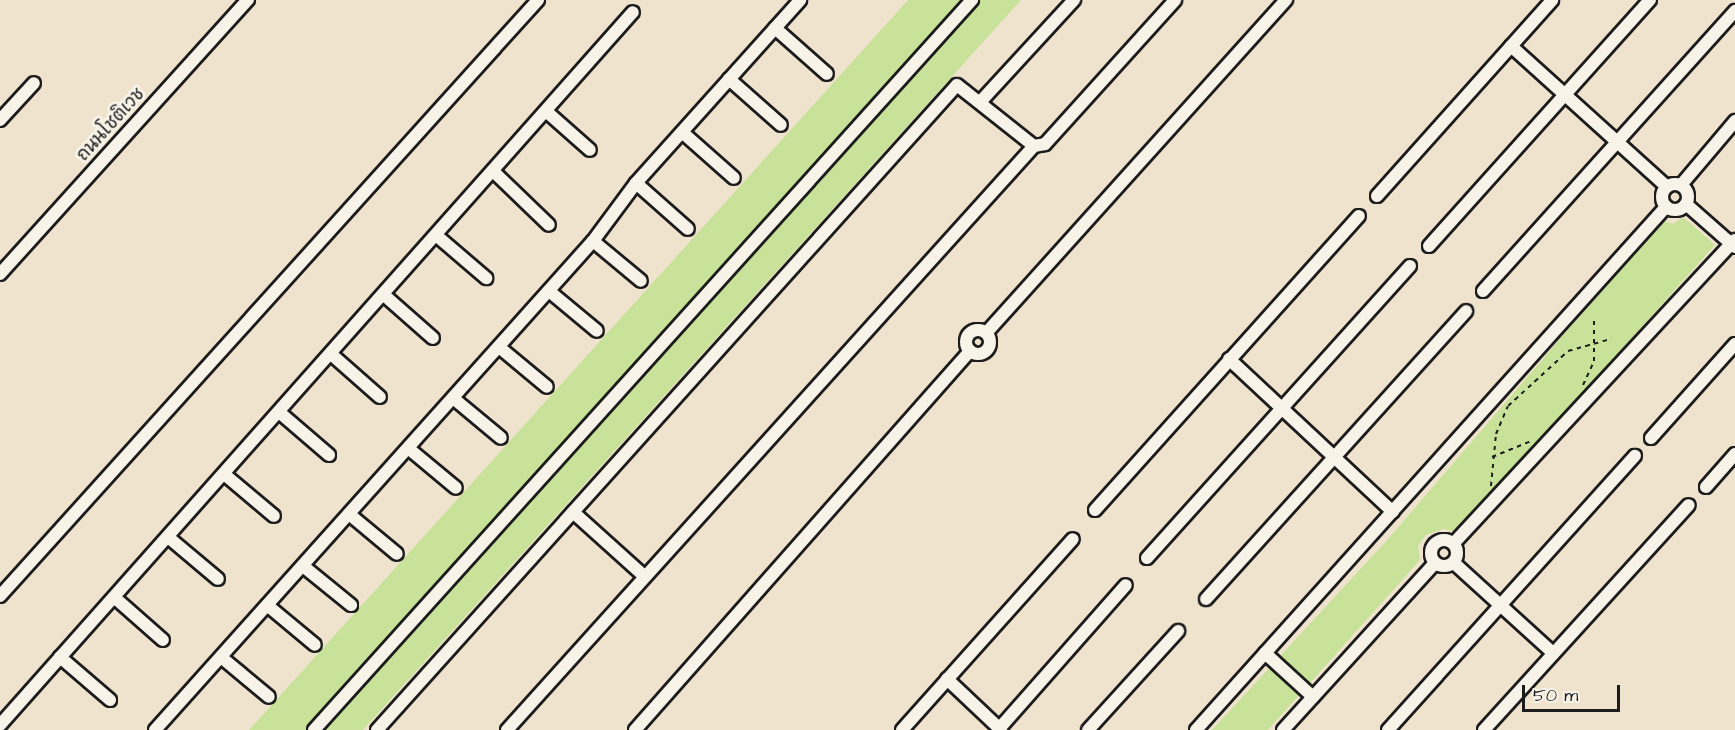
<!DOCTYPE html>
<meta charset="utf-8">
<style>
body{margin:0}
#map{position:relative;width:1735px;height:730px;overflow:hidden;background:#f0e3ce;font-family:"Architects Daughter","Playpen Sans Thai",sans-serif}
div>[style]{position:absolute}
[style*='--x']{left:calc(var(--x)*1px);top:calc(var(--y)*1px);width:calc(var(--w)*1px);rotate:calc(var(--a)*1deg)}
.green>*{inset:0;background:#c8e399}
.path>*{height:2px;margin-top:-1px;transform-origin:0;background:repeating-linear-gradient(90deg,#1c1c1c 0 4.5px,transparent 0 9px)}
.roads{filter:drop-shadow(2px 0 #1c1c1c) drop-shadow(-2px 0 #1c1c1c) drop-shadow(0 2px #1c1c1c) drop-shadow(0 -2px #1c1c1c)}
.minor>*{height:12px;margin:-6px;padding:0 6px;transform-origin:6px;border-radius:6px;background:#f7f3e8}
.minor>.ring{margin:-6px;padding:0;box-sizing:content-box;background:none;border:12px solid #f7f3e8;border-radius:50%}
span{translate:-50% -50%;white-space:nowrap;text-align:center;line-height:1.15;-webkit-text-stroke:6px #f7f3e8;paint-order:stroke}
.street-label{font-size:18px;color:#1c1c1c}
.scale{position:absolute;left:1522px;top:685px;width:98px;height:27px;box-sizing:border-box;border:3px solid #1c1c1c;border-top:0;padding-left:8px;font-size:18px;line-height:21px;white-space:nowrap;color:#1c1c1c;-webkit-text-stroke:4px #f7f3e8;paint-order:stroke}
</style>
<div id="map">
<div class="green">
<i style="clip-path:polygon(908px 0,1021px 0,363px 730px,249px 730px)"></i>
<i style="clip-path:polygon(1683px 217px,1715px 245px,1458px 532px,1443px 529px,1426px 535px,1418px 546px,1420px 560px,1268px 730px,1212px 730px,1389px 538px,1662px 220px,1673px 224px)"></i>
</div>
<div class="path">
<i style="--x:1583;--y:385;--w:26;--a:-65"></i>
<i style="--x:1594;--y:361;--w:40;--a:-90"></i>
<i style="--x:1492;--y:457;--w:42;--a:-22.3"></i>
<i style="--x:1491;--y:486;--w:52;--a:-84.5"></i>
<i style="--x:1496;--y:434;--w:30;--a:-67"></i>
<i style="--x:1508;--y:406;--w:81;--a:-42.5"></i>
<i style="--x:1568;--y:351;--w:45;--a:-15.6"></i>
</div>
<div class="roads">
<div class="minor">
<i style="--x:775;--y:28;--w:69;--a:41.5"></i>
<i style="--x:1511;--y:46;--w:210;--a:42.1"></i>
<i style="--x:729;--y:79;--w:69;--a:41.5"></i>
<i style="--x:982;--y:100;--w:136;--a:-47.4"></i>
<i style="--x:547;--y:112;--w:57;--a:41.5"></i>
<i style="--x:0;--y:120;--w:50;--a:-47.4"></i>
<i style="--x:682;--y:132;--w:69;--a:41.5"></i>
<i style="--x:494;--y:172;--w:76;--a:43.9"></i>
<i style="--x:636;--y:183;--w:69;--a:41.5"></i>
<i class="ring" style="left:1662px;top:184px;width:14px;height:14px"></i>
<i style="--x:1681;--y:185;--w:84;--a:-49.8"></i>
<i style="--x:1377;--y:196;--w:263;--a:-48.2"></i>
<i style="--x:1686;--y:204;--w:65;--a:41.3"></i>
<i style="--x:437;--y:236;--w:65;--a:40.6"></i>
<i style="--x:593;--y:241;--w:62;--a:39.8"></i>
<i style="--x:1429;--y:246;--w:331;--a:-48.1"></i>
<i style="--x:0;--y:274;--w:370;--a:-47.9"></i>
<i style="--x:549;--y:291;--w:62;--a:39.8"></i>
<i style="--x:1483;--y:291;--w:377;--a:-48"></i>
<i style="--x:384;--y:295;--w:65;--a:41.3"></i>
<i class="ring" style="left:966px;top:330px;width:12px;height:12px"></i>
<i style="--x:987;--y:332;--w:447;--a:-48"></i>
<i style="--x:499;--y:347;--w:62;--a:39.8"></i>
<i style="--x:331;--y:354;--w:65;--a:41.3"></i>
<i style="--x:1229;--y:359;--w:224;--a:43"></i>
<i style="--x:453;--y:398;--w:62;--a:39.8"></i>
<i style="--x:279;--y:412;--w:66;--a:40.7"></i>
<i style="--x:1651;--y:438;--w:126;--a:-48.2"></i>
<i style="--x:408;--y:448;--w:62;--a:39.8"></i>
<i style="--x:224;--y:474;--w:65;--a:40"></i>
<i style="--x:1706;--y:487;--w:44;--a:-48.7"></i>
<i style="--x:1095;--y:510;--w:395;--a:-48.1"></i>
<i style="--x:573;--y:512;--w:96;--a:42"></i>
<i style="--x:349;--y:514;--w:62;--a:39.8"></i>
<i style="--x:168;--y:537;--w:65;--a:40"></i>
<i class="ring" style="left:1431px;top:540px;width:14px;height:14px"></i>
<i style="--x:1454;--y:543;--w:413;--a:-47.2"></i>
<i style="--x:1147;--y:558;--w:393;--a:-48"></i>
<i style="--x:1454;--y:563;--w:134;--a:42.3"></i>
<i style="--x:303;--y:566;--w:62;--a:39.1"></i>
<i style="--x:0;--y:596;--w:803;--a:-47.93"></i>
<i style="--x:114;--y:597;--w:65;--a:41.3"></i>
<i style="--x:1206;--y:599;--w:388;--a:-47.9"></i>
<i style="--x:267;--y:605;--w:62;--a:39.8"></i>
<i style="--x:1265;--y:653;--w:65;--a:42.5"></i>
<i style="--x:60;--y:657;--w:66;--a:40.7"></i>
<i style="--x:221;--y:657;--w:62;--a:39.8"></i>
<i style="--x:947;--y:679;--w:74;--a:43.4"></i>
<i style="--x:0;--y:725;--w:953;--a:-48.4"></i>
<i style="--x:155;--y:730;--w:656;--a:-48.15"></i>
<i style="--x:593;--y:241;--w:72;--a:-53.4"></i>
<i style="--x:636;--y:183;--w:246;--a:-48.1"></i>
<i style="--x:314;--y:730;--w:983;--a:-47.97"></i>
<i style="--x:377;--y:730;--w:867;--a:-48.04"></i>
<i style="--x:957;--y:85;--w:98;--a:38.4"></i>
<i style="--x:507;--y:730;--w:787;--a:-47.94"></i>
<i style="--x:1034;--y:146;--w:11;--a:-10"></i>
<i style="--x:1045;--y:144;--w:194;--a:-47.9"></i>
<i style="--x:635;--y:730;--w:506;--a:-48.53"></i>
<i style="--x:902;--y:730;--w:256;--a:-48.2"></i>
<i style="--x:998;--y:730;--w:193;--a:-48.6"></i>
<i style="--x:1088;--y:730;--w:134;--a:-47.7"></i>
<i style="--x:1196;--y:730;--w:703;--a:-48.06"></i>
<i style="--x:1283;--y:730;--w:226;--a:-47.7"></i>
<i style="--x:1388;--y:730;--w:369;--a:-48"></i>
<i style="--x:1484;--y:730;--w:304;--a:-47.7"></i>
</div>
</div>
<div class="street-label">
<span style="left:111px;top:125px;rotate:-48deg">ถนนโชติเวช</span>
</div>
<div class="scale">50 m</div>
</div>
